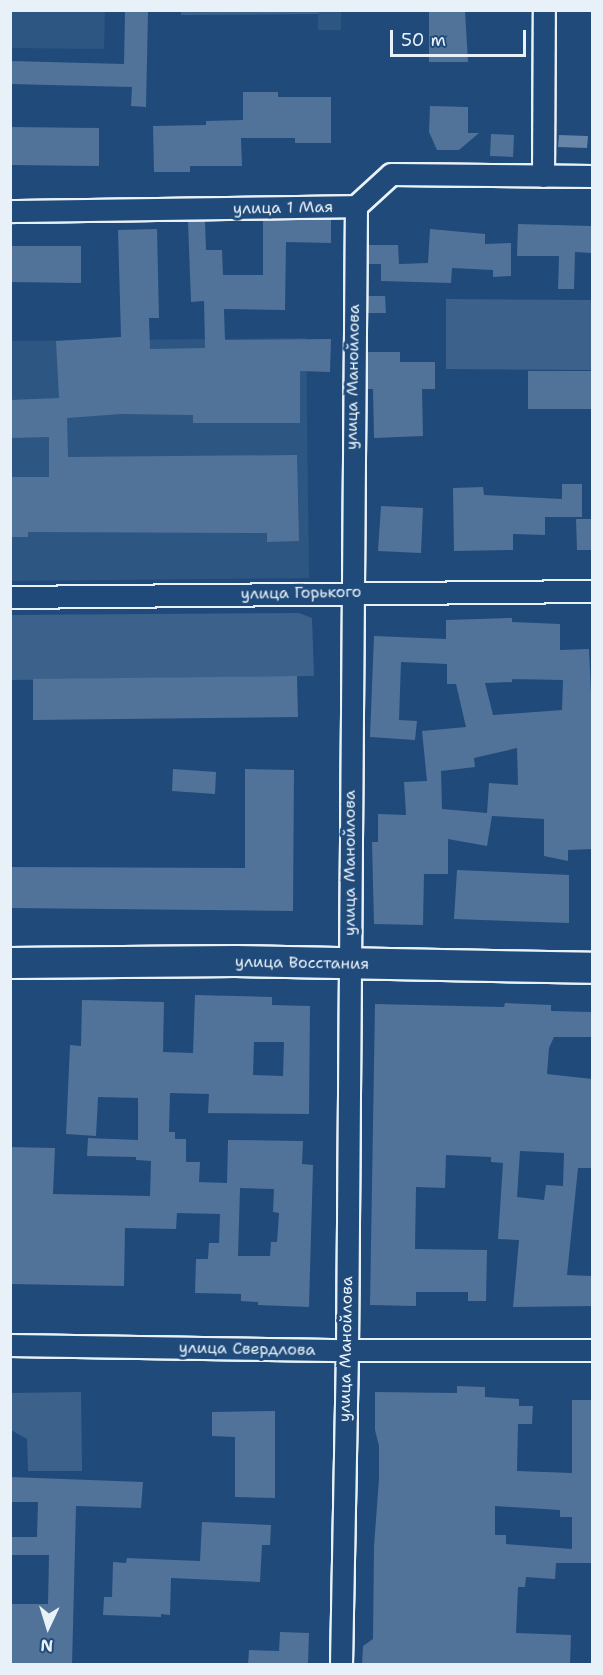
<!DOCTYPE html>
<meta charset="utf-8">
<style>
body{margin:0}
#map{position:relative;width:603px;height:1675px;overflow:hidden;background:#1f4a7a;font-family:"Shantell Sans",sans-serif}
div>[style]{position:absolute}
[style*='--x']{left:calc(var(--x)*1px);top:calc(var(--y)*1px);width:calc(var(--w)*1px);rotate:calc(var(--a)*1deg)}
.built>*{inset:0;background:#2e5683}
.green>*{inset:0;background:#3c628c}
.water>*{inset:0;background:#6685a7}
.building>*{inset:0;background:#517399}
.roads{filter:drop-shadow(2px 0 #e8f1f8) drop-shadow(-2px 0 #e8f1f8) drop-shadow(0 2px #e8f1f8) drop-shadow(0 -2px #e8f1f8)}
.street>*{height:21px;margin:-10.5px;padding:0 10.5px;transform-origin:10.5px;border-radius:10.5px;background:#1f4a7a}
.secondary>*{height:30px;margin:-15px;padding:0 15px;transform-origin:15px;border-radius:15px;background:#1f4a7a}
span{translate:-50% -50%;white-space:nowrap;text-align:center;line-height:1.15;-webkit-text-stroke:6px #1f4a7a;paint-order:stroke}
.street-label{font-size:16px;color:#e8f1f8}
.frame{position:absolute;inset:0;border:12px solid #e8f1f8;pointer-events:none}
.north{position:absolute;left:18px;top:1597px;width:60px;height:60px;-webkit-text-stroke:4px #1f4a7a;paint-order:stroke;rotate:184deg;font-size:16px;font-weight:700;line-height:24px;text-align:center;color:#e8f1f8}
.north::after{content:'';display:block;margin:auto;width:21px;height:27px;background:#e8f1f8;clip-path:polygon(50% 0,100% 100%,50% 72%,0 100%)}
.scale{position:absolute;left:390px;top:30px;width:136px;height:27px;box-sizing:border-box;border:3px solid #e8f1f8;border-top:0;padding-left:8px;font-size:18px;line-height:21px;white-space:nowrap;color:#e8f1f8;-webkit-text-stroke:4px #1f4a7a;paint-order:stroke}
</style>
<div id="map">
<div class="built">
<i style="clip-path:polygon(11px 10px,105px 11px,104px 49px,11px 48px)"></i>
<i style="clip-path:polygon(318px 11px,341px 11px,341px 30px,318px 30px)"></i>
<i style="clip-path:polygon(306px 338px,309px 578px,11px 581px,10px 341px)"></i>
</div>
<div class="green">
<i style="clip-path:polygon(318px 11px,318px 14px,181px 15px,181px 10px)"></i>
<i style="clip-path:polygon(446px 299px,592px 300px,592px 370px,446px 369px)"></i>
<i style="clip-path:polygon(299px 613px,312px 618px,314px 676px,11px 680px,10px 615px)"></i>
<i style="clip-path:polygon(81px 1392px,82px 1471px,28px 1471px,27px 1439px,11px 1430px,11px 1393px)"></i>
</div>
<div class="water">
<i style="clip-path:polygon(559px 135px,588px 136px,587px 148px,558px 147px)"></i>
</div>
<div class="building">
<i style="clip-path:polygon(429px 11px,465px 11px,468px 62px,429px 62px)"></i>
<i style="clip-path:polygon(125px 12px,148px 12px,146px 107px,131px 106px,132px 87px,10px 84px,10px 61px,124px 64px)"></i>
<i style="clip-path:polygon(243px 92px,278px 92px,278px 97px,331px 97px,331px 143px,295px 143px,295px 138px,241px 138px,242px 166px,190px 166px,190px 172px,154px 172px,153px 126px,206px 125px,206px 121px,243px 120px)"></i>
<i style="clip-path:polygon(430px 106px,468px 107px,468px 133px,479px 133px,459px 150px,437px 150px,429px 132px)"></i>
<i style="clip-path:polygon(10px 127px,99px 128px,99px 166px,10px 165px)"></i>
<i style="clip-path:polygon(491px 134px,514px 135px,513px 157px,490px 156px)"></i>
<i style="clip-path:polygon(331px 219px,331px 243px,286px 242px,285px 310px,224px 309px,225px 340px,331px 339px,330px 372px,300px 371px,300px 423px,193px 423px,193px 415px,121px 414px,67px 418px,68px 457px,297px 455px,299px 541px,267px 542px,267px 533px,28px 532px,28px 537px,10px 537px,10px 477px,49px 477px,49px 437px,10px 438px,10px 400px,59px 398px,56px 341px,121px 337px,118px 230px,157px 229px,159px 318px,149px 318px,150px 349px,205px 348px,204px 301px,191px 302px,188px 221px,205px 221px,206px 250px,222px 250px,223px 275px,263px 275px,263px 220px)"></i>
<i style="clip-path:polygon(518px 224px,592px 226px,592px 253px,575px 252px,574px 289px,558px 289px,559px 256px,517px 256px)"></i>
<i style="clip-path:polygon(430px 229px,485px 234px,485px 244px,511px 243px,511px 276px,493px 277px,493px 270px,452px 268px,451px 283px,381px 281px,381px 264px,368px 264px,368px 245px,398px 245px,399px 264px,428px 263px)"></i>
<i style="clip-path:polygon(10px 246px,81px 246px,81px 283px,10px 282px)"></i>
<i style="clip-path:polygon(368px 296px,385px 296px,386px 313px,368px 313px)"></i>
<i style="clip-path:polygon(368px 352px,400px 352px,400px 362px,435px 362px,435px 389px,422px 389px,423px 436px,374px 438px,373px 389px,367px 389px)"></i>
<i style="clip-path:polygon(528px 371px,592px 371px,592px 409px,528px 409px)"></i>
<i style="clip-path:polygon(562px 484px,582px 484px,582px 517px,545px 517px,545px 535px,513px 534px,513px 550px,454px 551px,453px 488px,483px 487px,484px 495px,562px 499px)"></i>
<i style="clip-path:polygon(381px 506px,423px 508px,421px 553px,378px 551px)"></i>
<i style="clip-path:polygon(576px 519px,592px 519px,592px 550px,577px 550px)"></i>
<i style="clip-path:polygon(evenodd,512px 618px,512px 622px,560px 624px,560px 650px,589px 649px,592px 716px,592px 849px,568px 850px,568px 861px,544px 856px,544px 819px,492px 816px,487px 846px,448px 839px,448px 874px,424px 874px,423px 925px,374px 924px,372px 842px,378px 842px,378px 814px,406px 815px,404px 782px,427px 781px,422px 731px,466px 727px,456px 684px,447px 684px,447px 664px,401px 662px,399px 720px,417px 721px,415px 740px,370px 737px,374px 636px,446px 639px,446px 620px,512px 618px,512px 679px,563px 680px,562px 710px,493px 715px,485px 683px,512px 682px,512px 679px,512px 618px,517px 748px,518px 785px,489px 783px,487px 813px,442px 809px,441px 771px,475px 767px,474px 758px,517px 748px)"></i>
<i style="clip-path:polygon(297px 676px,298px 717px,33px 720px,33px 679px)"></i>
<i style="clip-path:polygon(173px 769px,216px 772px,215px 794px,172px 791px)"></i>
<i style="clip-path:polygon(245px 769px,294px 770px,293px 911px,10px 908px,10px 867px,245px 868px)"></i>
<i style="clip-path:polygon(457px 870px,569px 875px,569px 923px,454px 919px)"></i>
<i style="clip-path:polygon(evenodd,195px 995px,272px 997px,272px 1005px,310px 1006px,309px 1114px,208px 1113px,209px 1094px,170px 1093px,169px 1132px,175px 1132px,175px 1139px,186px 1139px,186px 1162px,200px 1162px,199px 1182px,227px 1183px,228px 1140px,303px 1141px,302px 1164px,313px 1165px,309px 1307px,258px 1305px,258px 1302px,241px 1301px,241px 1294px,195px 1293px,196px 1259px,208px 1259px,209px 1243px,219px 1243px,220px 1214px,177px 1213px,176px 1229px,125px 1228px,124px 1286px,10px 1284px,10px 1147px,55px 1148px,53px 1194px,150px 1196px,151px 1161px,136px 1160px,136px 1157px,87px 1156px,88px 1138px,138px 1140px,138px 1098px,98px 1097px,96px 1136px,66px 1134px,70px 1045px,81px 1046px,82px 1000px,164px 1002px,163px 1052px,193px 1053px,195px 995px,254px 1042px,284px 1042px,283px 1076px,253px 1075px,254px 1042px,195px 995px,240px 1188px,274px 1189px,273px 1212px,279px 1213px,277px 1242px,271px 1242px,270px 1256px,238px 1256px,240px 1188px)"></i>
<i style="clip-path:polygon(evenodd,505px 1003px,551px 1005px,551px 1011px,592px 1012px,592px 1037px,554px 1037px,549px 1048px,547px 1074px,592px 1079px,592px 1168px,578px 1168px,567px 1275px,592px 1276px,592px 1306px,513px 1307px,519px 1240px,498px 1239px,503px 1163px,491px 1162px,491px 1157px,446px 1155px,445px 1188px,416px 1187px,415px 1249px,487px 1250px,486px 1301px,468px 1301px,468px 1292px,416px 1292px,416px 1306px,370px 1305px,375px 1004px,504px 1007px,505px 1003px,520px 1151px,564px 1153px,563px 1186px,546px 1185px,544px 1200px,517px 1197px,520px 1151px)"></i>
<i style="clip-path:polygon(evenodd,457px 1386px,485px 1387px,485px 1397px,519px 1399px,519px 1406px,533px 1406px,532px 1424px,518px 1424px,517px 1471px,572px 1473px,572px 1400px,592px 1400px,592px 1563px,556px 1563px,555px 1579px,526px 1577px,525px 1587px,518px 1587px,516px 1633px,571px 1635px,570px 1665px,362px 1665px,363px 1646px,373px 1639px,374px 1546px,379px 1479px,379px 1446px,375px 1430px,375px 1392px,457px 1393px,457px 1386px,495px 1506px,560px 1510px,560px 1517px,572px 1517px,572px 1549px,506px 1544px,506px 1535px,495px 1535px,495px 1506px)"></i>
<i style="clip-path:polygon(275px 1411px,275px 1498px,235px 1497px,235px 1437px,212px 1436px,212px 1412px)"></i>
<i style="clip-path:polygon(10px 1477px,143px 1482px,141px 1508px,76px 1506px,72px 1665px,10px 1665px,10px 1604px,48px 1604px,49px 1555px,10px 1555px,10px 1537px,37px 1537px,38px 1502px,10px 1502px)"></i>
<i style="clip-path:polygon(202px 1522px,271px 1525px,270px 1545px,262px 1545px,260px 1582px,171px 1578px,170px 1615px,161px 1614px,161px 1617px,103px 1615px,104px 1597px,112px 1597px,113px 1562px,126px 1563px,127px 1558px,200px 1561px)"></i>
<i style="clip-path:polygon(280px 1632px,309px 1633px,308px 1665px,248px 1665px,249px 1650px,279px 1651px)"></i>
</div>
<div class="roads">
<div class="street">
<i style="--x:543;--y:176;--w:166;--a:-89.7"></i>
<i style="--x:10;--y:211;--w:346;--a:-0.8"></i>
<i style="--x:356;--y:206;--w:47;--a:-42.4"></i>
<i style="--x:391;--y:174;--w:201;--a:0.6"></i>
<i style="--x:10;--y:597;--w:582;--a:-0.59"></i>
<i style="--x:10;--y:1345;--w:337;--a:0.9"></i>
<i style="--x:347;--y:1350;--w:245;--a:0"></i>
<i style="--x:341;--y:1664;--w:314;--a:-88.9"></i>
<i style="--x:347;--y:1350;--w:1144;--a:-89.55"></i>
</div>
<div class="secondary">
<i style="--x:10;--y:963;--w:225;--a:-0.5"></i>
<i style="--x:235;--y:961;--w:357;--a:1.1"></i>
</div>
</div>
<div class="street-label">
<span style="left:283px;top:208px;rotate:-1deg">улица 1 Мая</span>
<span style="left:353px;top:377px;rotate:-89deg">улица Манойлова</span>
<span style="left:301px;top:593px;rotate:-1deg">улица Горького</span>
<span style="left:350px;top:863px;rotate:-90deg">улица Манойлова</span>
<span style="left:302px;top:963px;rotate:1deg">улица Восстания</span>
<span style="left:247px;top:1349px;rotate:1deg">улица Свердлова</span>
<span style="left:346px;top:1349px;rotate:-89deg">улица Манойлова</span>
</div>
<div class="frame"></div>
<div class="north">N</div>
<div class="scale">50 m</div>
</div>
